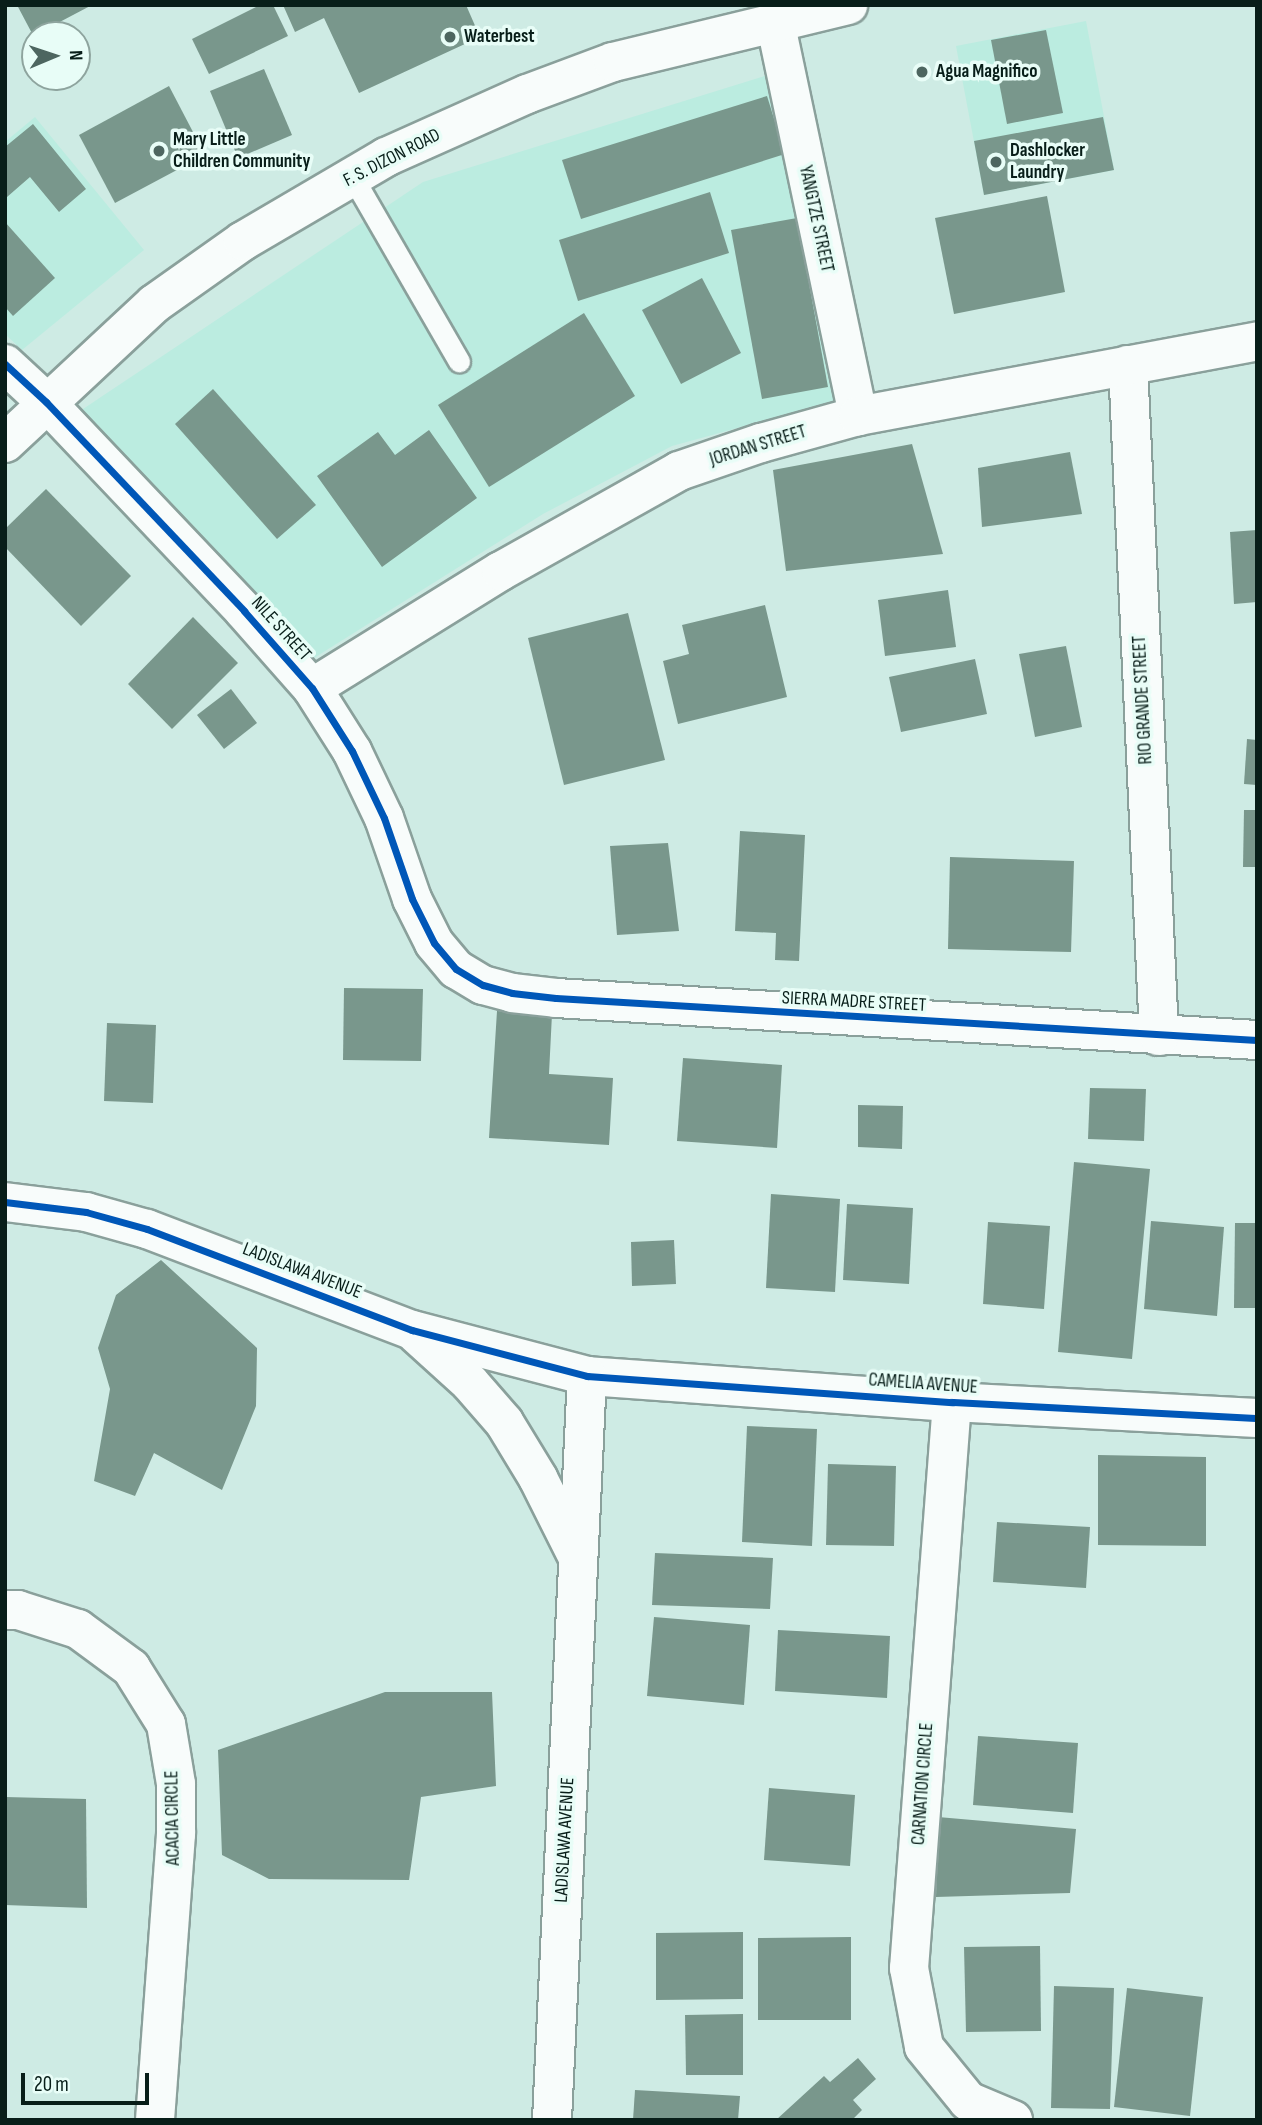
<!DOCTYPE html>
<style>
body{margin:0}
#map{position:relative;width:1262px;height:2125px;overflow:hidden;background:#ceebe4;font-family:"Sofia Sans Condensed",sans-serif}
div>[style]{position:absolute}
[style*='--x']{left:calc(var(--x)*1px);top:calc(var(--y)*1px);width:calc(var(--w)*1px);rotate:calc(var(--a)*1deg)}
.built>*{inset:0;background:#bbece0}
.building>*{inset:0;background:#79978c}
.roads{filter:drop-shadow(2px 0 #8aa09b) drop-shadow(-2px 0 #8aa09b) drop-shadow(0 2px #8aa09b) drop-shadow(0 -2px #8aa09b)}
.service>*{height:21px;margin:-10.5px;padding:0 10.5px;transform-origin:10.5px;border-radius:10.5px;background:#f8fcfb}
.minor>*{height:38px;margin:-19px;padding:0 19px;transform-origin:19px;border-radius:19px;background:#f8fcfb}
.primary>*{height:38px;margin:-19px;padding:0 19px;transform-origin:19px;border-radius:19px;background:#f8fcfb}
.cycleway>*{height:7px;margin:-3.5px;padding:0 3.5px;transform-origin:3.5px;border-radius:3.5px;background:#0057b8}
.dots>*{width:19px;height:19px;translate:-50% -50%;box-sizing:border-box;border:4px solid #e8fdf7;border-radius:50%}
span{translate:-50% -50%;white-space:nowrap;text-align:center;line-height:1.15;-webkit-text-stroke:7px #e8fdf7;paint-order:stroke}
.poi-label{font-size:19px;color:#081e19;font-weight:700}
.left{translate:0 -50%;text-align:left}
.street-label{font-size:19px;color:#081e19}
.frame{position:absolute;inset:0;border:7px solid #081e19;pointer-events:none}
.north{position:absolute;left:21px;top:21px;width:70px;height:70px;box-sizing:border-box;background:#e8fdf7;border:2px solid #8ea49e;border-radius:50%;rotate:88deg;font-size:19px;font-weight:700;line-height:28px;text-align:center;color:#081e19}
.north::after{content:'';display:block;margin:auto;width:24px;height:32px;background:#4d6660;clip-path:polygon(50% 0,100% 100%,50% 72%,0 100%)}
.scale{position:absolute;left:21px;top:2073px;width:128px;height:32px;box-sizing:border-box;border:4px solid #081e19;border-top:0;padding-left:9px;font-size:21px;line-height:24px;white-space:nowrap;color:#081e19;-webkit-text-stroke:5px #e8fdf7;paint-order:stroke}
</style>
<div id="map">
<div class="built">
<i style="clip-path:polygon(1086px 21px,1114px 170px,984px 195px,956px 46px)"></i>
<i style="clip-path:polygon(771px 74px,839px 400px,672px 446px,543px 514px,314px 658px,77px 413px,423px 182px)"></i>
<i style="clip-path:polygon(35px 117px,144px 250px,22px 350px,5px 334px,5px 142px)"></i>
</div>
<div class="building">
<i style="clip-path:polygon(17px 5px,92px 5px,35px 35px,35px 39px)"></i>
<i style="clip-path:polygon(260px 5px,273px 5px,288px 36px,209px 74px,192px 39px)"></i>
<i style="clip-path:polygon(283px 5px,466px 5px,480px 37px,359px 93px,324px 18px,295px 32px)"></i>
<i style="clip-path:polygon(1046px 30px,1063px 113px,1007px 124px,991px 40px)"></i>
<i style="clip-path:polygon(264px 69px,292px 135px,238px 158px,210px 91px)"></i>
<i style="clip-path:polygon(169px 86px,205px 155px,115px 203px,79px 135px)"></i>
<i style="clip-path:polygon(767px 96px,785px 154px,581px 219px,562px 160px)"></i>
<i style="clip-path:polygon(1103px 117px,1114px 170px,984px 195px,974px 141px)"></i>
<i style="clip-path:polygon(33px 124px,86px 189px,59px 212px,30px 177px,7px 197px,5px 195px,5px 147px)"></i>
<i style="clip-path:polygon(710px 192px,729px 253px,578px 301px,559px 240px)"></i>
<i style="clip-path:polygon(1047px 196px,1065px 292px,954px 314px,935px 218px)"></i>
<i style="clip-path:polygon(797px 218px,828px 387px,762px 399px,731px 230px)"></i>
<i style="clip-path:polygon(5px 222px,55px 278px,13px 316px,5px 307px)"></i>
<i style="clip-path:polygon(702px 278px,741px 353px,681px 384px,642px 310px)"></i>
<i style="clip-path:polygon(584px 313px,635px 396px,489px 487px,438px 405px)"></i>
<i style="clip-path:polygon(213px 389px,316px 505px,277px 539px,175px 424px)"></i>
<i style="clip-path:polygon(429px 430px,477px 498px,382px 567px,317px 476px,378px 432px,395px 455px)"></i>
<i style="clip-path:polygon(912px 444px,943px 554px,786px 571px,773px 470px)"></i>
<i style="clip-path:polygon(1070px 452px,1082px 514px,982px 527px,978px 468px)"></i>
<i style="clip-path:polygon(46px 489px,131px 576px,81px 626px,5px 547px,5px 529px)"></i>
<i style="clip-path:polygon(1257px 530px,1257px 602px,1234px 604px,1230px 532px)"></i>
<i style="clip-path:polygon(948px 590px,956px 647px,885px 656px,878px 600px)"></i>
<i style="clip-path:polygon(765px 605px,787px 697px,678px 724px,663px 661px,689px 654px,682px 625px)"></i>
<i style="clip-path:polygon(628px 613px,665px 760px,564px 785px,528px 638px)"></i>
<i style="clip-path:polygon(193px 617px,238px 663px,172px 729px,128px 684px)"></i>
<i style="clip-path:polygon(1066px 646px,1082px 727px,1035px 737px,1019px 654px)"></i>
<i style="clip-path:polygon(975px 659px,987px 714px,901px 732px,889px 677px)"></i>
<i style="clip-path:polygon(231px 689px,257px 723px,224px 749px,197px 715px)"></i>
<i style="clip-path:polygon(1247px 739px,1257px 740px,1257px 785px,1244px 784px)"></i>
<i style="clip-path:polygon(1244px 810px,1257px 810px,1257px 867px,1243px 867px)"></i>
<i style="clip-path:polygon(740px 831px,805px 835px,799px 961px,775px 960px,776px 933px,735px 931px)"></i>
<i style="clip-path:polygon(668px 843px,679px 931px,617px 935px,610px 846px)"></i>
<i style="clip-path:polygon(950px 857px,1074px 861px,1071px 952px,948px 949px)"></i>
<i style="clip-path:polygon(344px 988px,423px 989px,421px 1061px,343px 1060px)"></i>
<i style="clip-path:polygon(497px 1011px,552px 1014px,549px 1074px,613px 1078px,609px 1145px,489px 1138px)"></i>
<i style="clip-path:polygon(107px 1023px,156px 1025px,153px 1103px,104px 1101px)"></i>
<i style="clip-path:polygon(683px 1058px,782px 1065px,777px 1148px,677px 1141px)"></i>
<i style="clip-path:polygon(1090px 1088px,1146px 1089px,1144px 1141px,1088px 1139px)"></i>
<i style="clip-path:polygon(858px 1105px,903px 1106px,902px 1149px,858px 1147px)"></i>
<i style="clip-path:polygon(1074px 1162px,1150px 1169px,1132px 1359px,1058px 1352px)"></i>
<i style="clip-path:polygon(771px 1194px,840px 1199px,835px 1292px,766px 1288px)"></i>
<i style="clip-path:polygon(847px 1204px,913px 1208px,909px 1284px,843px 1280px)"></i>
<i style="clip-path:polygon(1151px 1221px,1224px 1227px,1217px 1316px,1144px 1309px)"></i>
<i style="clip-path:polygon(988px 1222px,1050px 1226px,1044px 1309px,983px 1304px)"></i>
<i style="clip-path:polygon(1235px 1223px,1257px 1223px,1257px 1308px,1234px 1308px)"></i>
<i style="clip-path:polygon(674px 1240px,676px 1284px,632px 1286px,631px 1242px)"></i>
<i style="clip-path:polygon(161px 1260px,257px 1348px,256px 1406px,222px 1490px,154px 1453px,135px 1496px,94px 1481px,110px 1389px,98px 1348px,116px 1295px)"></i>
<i style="clip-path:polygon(747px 1426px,817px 1429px,812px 1546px,742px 1542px)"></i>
<i style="clip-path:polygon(1098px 1455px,1206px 1457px,1206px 1546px,1098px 1545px)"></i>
<i style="clip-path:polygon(828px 1464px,896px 1466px,894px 1546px,826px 1545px)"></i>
<i style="clip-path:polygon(997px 1522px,1090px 1527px,1086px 1588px,993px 1582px)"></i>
<i style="clip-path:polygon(655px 1553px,773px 1558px,770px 1609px,652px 1605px)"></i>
<i style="clip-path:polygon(654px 1617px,750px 1625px,744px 1705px,647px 1696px)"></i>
<i style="clip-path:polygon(778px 1630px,890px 1636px,887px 1698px,775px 1691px)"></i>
<i style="clip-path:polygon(385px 1692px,492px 1692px,496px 1786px,421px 1797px,409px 1880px,269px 1879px,222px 1855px,218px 1750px)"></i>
<i style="clip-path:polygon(978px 1736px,1078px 1743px,1073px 1813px,973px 1805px)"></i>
<i style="clip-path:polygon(769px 1788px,855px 1795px,850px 1866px,764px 1860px)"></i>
<i style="clip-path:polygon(5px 1797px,86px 1799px,87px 1908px,5px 1905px)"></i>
<i style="clip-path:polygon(938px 1817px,1076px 1829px,1070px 1893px,936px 1897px)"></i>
<i style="clip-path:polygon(743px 1932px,743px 1999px,656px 2000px,656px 1933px)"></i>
<i style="clip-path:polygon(851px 1937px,851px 2020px,758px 2020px,758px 1938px)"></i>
<i style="clip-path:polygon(1040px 1946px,1041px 2031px,966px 2032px,964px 1947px)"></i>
<i style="clip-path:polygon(1054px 1986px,1114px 1988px,1110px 2109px,1051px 2108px)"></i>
<i style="clip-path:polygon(1127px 1988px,1203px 1997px,1190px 2116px,1114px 2107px)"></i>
<i style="clip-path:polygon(743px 2014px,743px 2075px,686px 2075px,685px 2015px)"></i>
<i style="clip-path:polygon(858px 2058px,876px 2079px,853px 2100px,862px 2110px,852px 2120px,776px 2120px,824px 2076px,830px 2082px)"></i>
<i style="clip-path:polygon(635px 2090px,740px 2096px,738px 2120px,633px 2120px)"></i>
</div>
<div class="roads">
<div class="service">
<i style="--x:352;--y:176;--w:214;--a:60"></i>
</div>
<div class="minor">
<i style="--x:775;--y:21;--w:404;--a:78.1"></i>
<i style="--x:5;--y:364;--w:56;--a:42.8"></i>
<i style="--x:46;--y:402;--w:288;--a:46.5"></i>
<i style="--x:244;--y:611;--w:103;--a:48.6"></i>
<i style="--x:312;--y:688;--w:75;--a:57.6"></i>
<i style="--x:352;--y:751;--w:74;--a:64.5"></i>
<i style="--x:384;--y:818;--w:86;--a:70.9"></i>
<i style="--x:412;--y:899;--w:49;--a:63.4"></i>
<i style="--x:434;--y:943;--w:34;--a:50"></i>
<i style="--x:456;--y:969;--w:31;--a:31"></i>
<i style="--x:483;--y:985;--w:30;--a:15"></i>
<i style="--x:512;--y:993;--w:44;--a:6.5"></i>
<i style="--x:556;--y:998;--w:702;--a:3.43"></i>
<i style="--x:1128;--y:365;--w:672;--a:87.35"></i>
<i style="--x:312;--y:688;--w:222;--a:-31.8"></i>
<i style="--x:501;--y:571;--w:204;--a:-29.3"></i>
<i style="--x:679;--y:471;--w:87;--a:-18.9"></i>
<i style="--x:761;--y:443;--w:101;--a:-15.6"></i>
<i style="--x:858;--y:416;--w:406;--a:-10.6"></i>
<i style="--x:5;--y:1202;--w:82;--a:7"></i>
<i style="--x:86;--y:1212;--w:63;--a:15.6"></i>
<i style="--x:147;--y:1229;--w:284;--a:20.9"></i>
<i style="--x:412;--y:1330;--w:181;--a:14.7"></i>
<i style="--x:587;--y:1376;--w:366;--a:4.1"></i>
<i style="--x:952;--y:1402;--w:305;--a:3"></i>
<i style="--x:416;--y:1334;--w:73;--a:42.2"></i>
<i style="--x:470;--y:1383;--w:52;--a:48.9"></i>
<i style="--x:504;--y:1422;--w:66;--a:58.7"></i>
<i style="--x:538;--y:1478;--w:89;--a:63.4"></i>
<i style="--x:952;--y:1402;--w:568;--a:94.34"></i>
<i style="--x:909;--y:1968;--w:80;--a:79.2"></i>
<i style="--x:924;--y:2047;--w:70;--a:50.8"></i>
<i style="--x:968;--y:2101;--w:49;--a:22.9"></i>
<i style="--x:5;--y:1610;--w:13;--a:0"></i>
<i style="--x:18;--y:1610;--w:63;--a:17.6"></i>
<i style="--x:78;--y:1629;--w:66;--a:36.3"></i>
<i style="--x:131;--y:1668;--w:66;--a:58"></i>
<i style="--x:166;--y:1724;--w:61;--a:80.5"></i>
<i style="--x:176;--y:1784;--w:50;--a:90"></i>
<i style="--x:176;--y:1834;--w:287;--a:94.2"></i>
<i style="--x:552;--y:2120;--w:745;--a:-87.31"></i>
</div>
<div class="primary">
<i style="--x:5;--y:443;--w:204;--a:-43"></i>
<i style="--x:154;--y:304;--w:109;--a:-35.3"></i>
<i style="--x:243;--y:241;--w:166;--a:-30.4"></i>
<i style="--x:386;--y:157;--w:154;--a:-24.1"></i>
<i style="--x:527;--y:94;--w:92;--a:-20.4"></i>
<i style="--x:613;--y:62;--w:242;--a:-13.6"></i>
</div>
</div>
<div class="cycleway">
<i style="--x:5;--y:364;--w:56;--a:42.8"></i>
<i style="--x:46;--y:402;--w:288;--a:46.5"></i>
<i style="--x:244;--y:611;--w:103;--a:48.6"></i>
<i style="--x:312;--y:688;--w:75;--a:57.6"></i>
<i style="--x:352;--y:751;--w:74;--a:64.5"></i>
<i style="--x:384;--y:818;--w:86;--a:70.9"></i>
<i style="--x:412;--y:899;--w:49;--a:63.4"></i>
<i style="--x:434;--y:943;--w:34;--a:50"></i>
<i style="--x:456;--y:969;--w:31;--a:31"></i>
<i style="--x:483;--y:985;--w:30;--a:15"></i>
<i style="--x:512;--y:993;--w:44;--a:6.5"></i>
<i style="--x:556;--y:998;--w:702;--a:3.43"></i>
<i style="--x:5;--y:1202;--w:82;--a:7"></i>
<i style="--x:86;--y:1212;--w:63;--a:15.6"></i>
<i style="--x:147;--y:1229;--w:284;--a:20.9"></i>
<i style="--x:412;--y:1330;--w:181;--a:14.7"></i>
<i style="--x:587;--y:1376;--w:366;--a:4.1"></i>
<i style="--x:952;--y:1402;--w:305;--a:3"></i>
</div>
<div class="dots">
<i style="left:450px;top:37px;background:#4d6660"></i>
<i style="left:922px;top:72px;background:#4d6660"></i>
<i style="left:159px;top:151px;background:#4d6660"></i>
<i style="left:996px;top:162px;background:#4d6660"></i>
</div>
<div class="poi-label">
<span class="left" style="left:464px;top:37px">Waterbest</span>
<span class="left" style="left:936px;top:72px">Agua Magnifico</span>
<span class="left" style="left:173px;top:151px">Mary Little<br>Children Community</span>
<span class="left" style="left:1010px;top:162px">Dashlocker<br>Laundry</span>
</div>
<div class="street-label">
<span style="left:392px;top:158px;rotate:-27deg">F. S. DIZON ROAD</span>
<span style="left:816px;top:219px;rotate:78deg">YANGTZE STREET</span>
<span style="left:758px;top:446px;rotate:-17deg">JORDAN STREET</span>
<span style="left:281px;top:629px;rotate:48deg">NILE STREET</span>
<span style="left:1143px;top:700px;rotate:-93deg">RIO GRANDE STREET</span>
<span style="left:854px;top:1002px;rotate:3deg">SIERRA MADRE STREET</span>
<span style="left:302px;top:1271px;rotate:21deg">LADISLAWA AVENUE</span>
<span style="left:923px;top:1384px;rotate:4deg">CAMELIA AVENUE</span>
<span style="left:923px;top:1784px;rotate:-86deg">CARNATION CIRCLE</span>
<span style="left:173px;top:1818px;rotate:-91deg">ACACIA CIRCLE</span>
<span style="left:565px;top:1840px;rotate:-87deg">LADISLAWA AVENUE</span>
</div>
<div class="frame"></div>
<div class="north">N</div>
<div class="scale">20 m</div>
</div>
